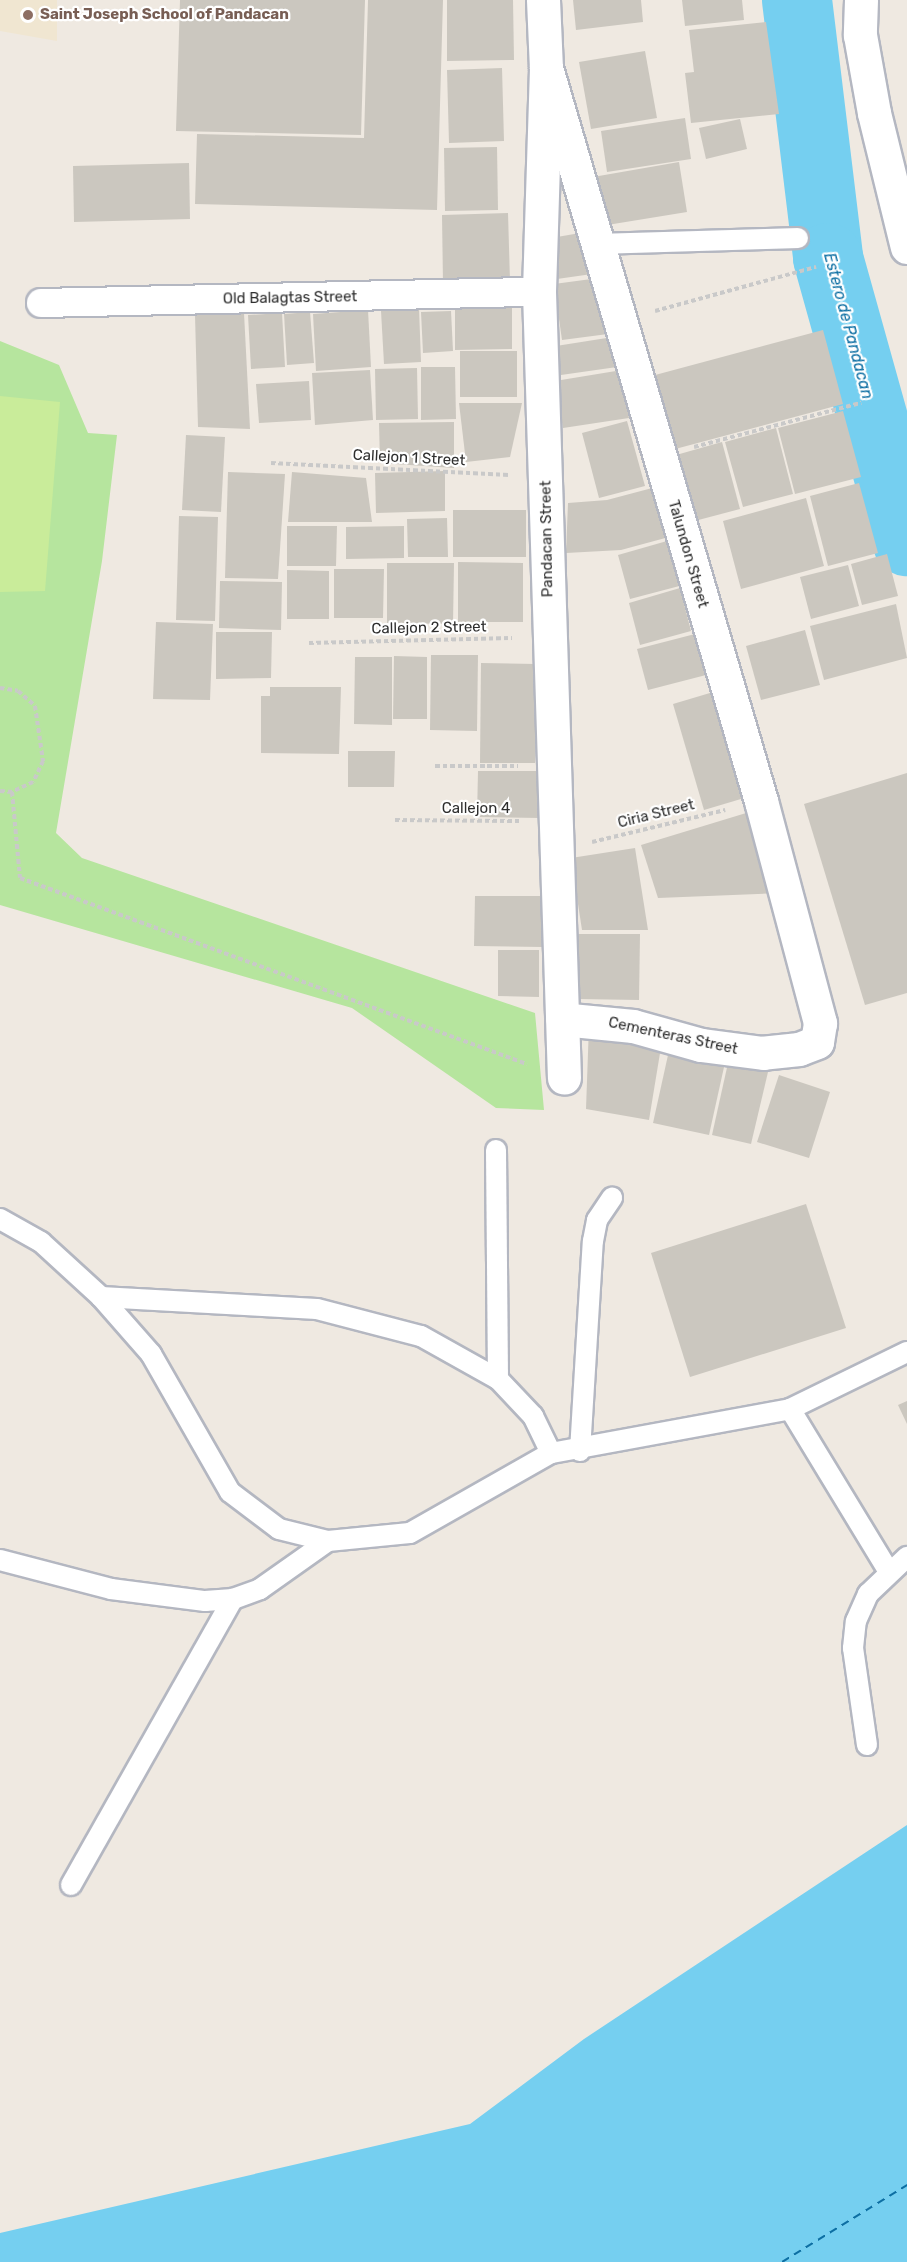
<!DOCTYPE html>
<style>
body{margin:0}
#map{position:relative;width:907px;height:2262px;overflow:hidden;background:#efe9e1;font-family:Rubik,sans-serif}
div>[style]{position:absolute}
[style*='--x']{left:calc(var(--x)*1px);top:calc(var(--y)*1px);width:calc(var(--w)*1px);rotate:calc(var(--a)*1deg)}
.education>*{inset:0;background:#f0e6d1}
.green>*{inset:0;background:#b6e59e}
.pitch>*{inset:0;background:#c9ec9a}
.water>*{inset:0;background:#75cff0}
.river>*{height:70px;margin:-35px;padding:0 35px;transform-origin:35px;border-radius:35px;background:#75cff0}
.ferry>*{height:1.5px;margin-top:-0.75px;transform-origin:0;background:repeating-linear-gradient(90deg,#0d6fa3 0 8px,transparent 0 14px)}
.building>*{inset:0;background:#cbc7bf}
.path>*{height:4px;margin-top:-2px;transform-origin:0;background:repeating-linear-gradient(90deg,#c9c9c9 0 4.5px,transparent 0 7.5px)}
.roads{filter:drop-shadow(2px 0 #b4b7c1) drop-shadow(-2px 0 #b4b7c1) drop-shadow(0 2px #b4b7c1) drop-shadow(0 -2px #b4b7c1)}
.service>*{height:20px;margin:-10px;padding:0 10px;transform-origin:10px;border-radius:10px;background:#fff}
.pedestrian>*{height:28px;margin:-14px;padding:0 14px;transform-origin:14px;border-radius:14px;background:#fff}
.minor>*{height:33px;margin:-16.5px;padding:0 16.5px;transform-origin:16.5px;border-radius:16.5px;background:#fff}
.dots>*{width:16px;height:16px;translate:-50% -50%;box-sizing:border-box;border:3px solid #fff;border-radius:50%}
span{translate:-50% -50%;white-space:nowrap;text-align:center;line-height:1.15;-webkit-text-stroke:4.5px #fff;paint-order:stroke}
.education-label{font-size:15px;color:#785e54;font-weight:700}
.left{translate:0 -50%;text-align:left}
.street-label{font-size:15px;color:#2e2e2e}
.water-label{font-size:16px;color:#0d6fa3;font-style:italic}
</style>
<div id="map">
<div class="education">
<i style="clip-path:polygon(0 0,57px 0,57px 41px,0 31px)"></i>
</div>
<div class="green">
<i style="clip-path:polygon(0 341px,59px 365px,88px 433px,117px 435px,102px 561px,56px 833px,82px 858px,535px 1013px,544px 1110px,496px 1108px,352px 1008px,0 905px)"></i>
</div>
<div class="pitch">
<i style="clip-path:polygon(0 396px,60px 402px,45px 591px,0 592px)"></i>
</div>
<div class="water">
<i style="clip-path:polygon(907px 1825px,907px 2262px,0 2262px,0 2233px,470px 2124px,584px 2039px)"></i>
</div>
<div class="river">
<i style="--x:797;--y:0;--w:260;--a:83.1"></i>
<i style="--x:828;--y:258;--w:294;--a:74.4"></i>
</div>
<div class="ferry">
<i style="--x:782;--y:2262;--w:147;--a:-31.6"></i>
</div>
<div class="building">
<i style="clip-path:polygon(180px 0,365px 0,361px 135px,176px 131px)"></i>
<i style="clip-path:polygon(368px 0,443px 0,437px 210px,195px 204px,197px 134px,364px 138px)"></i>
<i style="clip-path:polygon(447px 0,513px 0,514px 60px,447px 61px)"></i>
<i style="clip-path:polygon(573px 0,641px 0,643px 22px,576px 30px)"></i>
<i style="clip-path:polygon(682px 0,742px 0,744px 20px,685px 26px)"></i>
<i style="clip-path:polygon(766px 22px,779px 114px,691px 123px,685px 73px,694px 72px,689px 30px)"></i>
<i style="clip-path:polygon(645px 51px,657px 118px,591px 129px,579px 62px)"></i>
<i style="clip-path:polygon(502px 68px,504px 141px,449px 143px,447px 70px)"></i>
<i style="clip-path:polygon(685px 118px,691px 159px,607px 172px,601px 131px)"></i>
<i style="clip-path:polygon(740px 119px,747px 149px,706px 159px,699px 128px)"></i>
<i style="clip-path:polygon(497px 147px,498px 210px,445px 211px,444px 148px)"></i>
<i style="clip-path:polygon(679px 162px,687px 212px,601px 226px,593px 177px)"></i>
<i style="clip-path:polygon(189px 163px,190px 219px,74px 222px,73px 166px)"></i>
<i style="clip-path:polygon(508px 213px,510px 281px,443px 283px,442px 215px)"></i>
<i style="clip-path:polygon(586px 232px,592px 274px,557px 279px,551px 238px)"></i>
<i style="clip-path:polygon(599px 278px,608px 334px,562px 340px,554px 284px)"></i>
<i style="clip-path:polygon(455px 303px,512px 303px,512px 349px,455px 350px)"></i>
<i style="clip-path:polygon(419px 308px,421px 362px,384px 364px,381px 311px)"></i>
<i style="clip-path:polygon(368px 310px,371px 367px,316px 371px,313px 314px)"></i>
<i style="clip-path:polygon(451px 311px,453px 351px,423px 353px,421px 312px)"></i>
<i style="clip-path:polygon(310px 312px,314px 363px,287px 365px,284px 314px)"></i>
<i style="clip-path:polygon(244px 313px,250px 429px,198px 427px,195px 315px)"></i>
<i style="clip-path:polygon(282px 313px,285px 367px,251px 369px,248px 315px)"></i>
<i style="clip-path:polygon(823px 330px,843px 404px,664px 452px,644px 378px)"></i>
<i style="clip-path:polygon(613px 337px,617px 367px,561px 375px,556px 346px)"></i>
<i style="clip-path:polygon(460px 351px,517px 351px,517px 397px,460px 397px)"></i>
<i style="clip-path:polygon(421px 367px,455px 367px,456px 419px,421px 420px)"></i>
<i style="clip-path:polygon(417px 368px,418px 419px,376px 420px,375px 369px)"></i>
<i style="clip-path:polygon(370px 370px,373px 420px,315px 425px,312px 373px)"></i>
<i style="clip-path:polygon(622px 370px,629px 418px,563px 428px,555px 381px)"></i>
<i style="clip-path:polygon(309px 381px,311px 420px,259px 423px,256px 384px)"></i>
<i style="clip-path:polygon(459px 403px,522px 403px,510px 457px,466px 462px)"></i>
<i style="clip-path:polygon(843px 411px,861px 477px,795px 494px,778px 428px)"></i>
<i style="clip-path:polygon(627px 421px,645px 486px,599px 498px,582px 433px)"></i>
<i style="clip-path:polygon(454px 422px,454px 468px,380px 463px,379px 423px)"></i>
<i style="clip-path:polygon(776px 428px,793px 494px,743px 507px,725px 442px)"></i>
<i style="clip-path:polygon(186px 435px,225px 437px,221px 512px,182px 510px)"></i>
<i style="clip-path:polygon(722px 442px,740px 509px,687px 523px,669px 457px)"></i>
<i style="clip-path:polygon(445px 471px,445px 511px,376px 513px,375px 473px)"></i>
<i style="clip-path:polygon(228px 472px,285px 474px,278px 579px,225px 578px)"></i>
<i style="clip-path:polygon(292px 472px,366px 478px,372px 522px,288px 522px)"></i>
<i style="clip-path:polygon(859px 483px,878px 553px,828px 566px,810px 496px)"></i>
<i style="clip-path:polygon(656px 487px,669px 537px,621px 550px,566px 553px,568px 503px,607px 500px)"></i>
<i style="clip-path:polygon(806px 498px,824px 566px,741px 589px,723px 521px)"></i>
<i style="clip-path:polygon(453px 510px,526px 510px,526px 557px,453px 557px)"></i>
<i style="clip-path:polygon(179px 516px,218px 517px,215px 621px,176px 620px)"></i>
<i style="clip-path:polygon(447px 518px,448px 557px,408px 557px,407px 519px)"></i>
<i style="clip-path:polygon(287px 526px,337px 526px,336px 566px,287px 566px)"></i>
<i style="clip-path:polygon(404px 526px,404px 558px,346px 559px,346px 527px)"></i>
<i style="clip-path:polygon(674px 539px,687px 584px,630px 599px,618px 555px)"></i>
<i style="clip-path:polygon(887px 554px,898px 596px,862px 605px,851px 564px)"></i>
<i style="clip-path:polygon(458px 562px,523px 563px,523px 622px,458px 622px)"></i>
<i style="clip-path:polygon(387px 563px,454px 563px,453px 624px,387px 623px)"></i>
<i style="clip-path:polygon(848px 565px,859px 606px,811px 619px,800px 577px)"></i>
<i style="clip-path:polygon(334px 569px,384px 569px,383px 618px,334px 618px)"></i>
<i style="clip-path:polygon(287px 570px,329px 571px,329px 619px,287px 619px)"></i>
<i style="clip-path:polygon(220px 581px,282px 582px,281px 630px,219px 628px)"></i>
<i style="clip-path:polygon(680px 588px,691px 631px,640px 645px,629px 603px)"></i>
<i style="clip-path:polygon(896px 604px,907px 658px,824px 680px,810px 626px)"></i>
<i style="clip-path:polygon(156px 622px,213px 624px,210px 700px,153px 699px)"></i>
<i style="clip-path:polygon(805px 630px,820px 685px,761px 700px,746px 646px)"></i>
<i style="clip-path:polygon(216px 632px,272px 632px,271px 678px,216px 679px)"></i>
<i style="clip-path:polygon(695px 634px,706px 675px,648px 690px,637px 649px)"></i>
<i style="clip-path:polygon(431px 655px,478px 655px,477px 731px,430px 730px)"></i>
<i style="clip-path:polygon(394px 656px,427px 657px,427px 719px,393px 719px)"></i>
<i style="clip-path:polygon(355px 657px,392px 657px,392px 725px,354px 724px)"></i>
<i style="clip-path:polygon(481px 663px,536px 664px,535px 763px,480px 763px)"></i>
<i style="clip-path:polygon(270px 687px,341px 687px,339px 754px,261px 753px,261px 696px,270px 696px)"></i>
<i style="clip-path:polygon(720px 690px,751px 796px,704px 810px,673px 704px)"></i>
<i style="clip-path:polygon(348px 751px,395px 751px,394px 787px,348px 787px)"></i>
<i style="clip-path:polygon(478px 771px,541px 771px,540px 818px,477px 817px)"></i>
<i style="clip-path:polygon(907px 773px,907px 993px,865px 1005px,804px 804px)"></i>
<i style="clip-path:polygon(756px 810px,782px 893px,658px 898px,641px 845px)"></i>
<i style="clip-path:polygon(635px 848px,648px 930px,582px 930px,571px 858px)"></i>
<i style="clip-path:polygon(475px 896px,543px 896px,543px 947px,474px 946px)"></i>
<i style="clip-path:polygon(578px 934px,640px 934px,639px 1000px,578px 999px)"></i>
<i style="clip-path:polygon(498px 950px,539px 950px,539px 997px,498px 996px)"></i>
<i style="clip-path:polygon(589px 1025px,661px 1047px,649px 1120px,586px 1109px)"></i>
<i style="clip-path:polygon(670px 1046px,726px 1058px,709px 1135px,653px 1123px)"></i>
<i style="clip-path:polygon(728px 1063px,768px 1072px,751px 1144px,712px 1135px)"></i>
<i style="clip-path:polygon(779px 1075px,830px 1092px,809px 1158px,757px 1142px)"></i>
<i style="clip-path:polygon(806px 1204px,846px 1328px,690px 1377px,651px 1253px)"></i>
<i style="clip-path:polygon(907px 1401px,907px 1424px,898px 1405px)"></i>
</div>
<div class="path">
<i style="--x:655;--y:311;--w:167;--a:-15.3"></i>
<i style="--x:694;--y:447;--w:173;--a:-14.8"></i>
<i style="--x:271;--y:463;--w:238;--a:2.9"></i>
<i style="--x:309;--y:643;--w:203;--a:-1.4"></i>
<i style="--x:0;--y:688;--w:18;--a:9"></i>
<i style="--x:18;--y:691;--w:23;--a:41"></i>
<i style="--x:35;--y:706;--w:56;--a:81.7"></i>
<i style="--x:43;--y:761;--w:23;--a:115"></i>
<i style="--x:33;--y:782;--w:23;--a:155"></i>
<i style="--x:12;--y:792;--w:12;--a:-175"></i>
<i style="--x:435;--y:766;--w:83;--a:0"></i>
<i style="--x:12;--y:792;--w:86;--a:84.7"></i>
<i style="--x:20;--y:878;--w:540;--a:20.15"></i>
<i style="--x:395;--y:820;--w:124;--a:0.5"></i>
<i style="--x:592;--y:842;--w:137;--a:-13.5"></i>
</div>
<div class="roads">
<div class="service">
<i style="--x:598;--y:244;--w:200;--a:-1.7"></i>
<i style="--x:496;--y:1150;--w:229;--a:89.5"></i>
<i style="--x:0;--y:1219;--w:47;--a:29.3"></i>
<i style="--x:41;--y:1242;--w:81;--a:42.5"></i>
<i style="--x:101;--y:1297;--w:76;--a:48.7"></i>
<i style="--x:151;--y:1354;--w:159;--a:60.2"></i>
<i style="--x:230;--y:1492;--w:61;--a:37.1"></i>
<i style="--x:279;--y:1529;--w:50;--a:13.8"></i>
<i style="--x:328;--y:1541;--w:82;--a:-5.6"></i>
<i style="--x:410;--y:1533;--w:162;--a:-29.6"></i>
<i style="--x:551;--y:1453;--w:243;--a:-10.4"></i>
<i style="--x:790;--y:1409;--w:130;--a:-26"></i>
<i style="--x:101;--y:1297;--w:216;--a:3.2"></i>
<i style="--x:317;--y:1309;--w:107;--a:14.6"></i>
<i style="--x:421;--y:1336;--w:88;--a:29.2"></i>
<i style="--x:498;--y:1379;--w:51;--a:46.6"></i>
<i style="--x:533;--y:1416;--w:41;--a:64.1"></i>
<i style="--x:790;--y:1409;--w:191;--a:58.7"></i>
<i style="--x:580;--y:1451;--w:210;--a:-86.5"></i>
<i style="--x:593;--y:1241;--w:21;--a:-79"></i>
<i style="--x:597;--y:1220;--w:27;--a:-56"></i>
<i style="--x:0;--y:1560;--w:115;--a:14.6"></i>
<i style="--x:111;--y:1589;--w:95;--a:7.3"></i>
<i style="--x:205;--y:1601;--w:28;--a:-4"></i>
<i style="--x:233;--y:1599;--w:29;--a:-20"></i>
<i style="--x:260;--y:1589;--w:83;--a:-35.2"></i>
<i style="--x:867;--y:1745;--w:98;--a:-98.2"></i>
<i style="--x:853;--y:1648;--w:27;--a:-84"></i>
<i style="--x:856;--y:1621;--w:30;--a:-66"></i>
<i style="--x:868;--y:1594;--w:54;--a:-43.5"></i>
<i style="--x:71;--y:1885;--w:329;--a:-60.5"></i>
</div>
<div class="pedestrian">
<i style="--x:41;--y:303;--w:498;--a:-1.3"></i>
</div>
<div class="minor">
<i style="--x:543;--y:0;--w:68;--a:87.5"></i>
<i style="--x:546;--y:68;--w:224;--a:91.8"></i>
<i style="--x:539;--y:292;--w:786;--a:88.18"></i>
<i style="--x:861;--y:0;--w:35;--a:92"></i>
<i style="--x:860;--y:35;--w:79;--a:79.8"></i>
<i style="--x:874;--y:113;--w:138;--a:76.2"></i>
<i style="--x:546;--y:68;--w:764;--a:73.65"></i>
<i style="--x:761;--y:801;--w:230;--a:75.1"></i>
<i style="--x:820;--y:1023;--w:19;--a:99"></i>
<i style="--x:817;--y:1042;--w:19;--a:159"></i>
<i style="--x:799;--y:1049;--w:36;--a:174"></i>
<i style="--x:763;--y:1053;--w:63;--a:-172.6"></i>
<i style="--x:701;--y:1045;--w:71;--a:-164.4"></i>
<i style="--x:633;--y:1026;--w:71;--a:-174.4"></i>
</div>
</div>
<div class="dots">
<i style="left:28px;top:15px;background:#8d6e63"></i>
</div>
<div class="education-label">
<span class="left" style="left:40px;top:15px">Saint Joseph School of Pandacan</span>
</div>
<div class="street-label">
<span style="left:290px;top:298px;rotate:-1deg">Old Balagtas Street</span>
<span style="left:409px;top:458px;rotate:3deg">Callejon 1 Street</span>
<span style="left:547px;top:539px;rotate:-91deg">Pandacan Street</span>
<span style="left:688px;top:554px;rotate:74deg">Talundon Street</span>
<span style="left:429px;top:628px;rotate:-1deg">Callejon 2 Street</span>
<span style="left:476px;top:809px">Callejon 4</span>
<span style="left:656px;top:814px;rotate:-14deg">Ciria Street</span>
<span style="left:673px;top:1036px;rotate:12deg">Cementeras Street</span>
</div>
<div class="water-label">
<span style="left:848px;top:326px;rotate:75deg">Estero de Pandacan</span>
</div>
</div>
